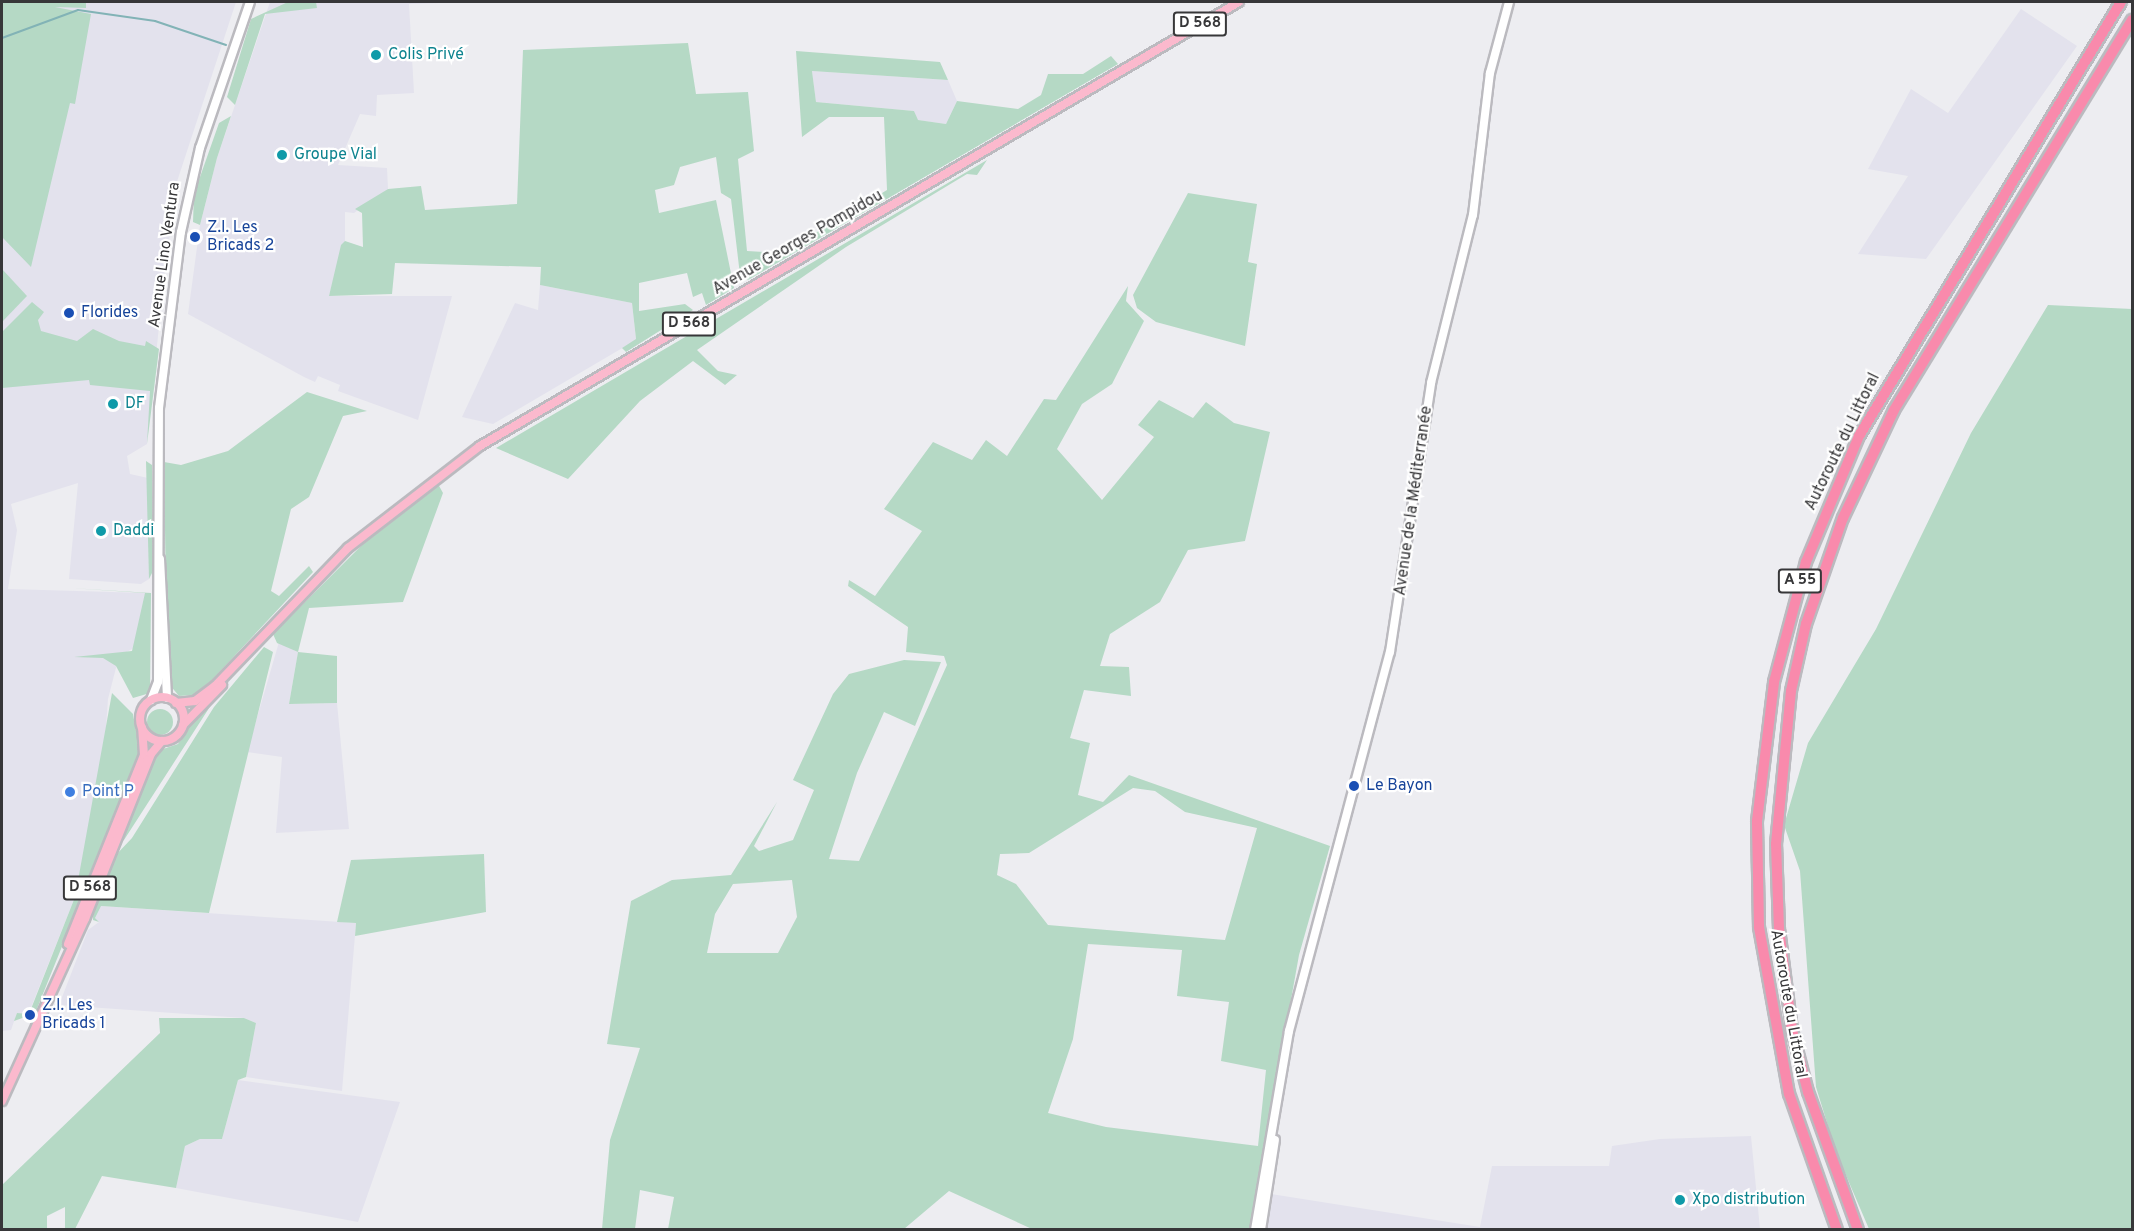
<!DOCTYPE html>
<meta charset="utf-8">
<style>
body{margin:0}
#map{position:relative;width:2134px;height:1231px;overflow:hidden;background:#ededf1;font-family:Overpass,sans-serif}
div>[style]{position:absolute}
[style*='--x']{left:calc(var(--x)*1px);top:calc(var(--y)*1px);width:calc(var(--w)*1px);rotate:calc(var(--a)*1deg)}
.built>*{inset:0;background:#e3e2ed}
.green>*{inset:0;background:#b5d9c5}
.round{border-radius:50%}
.stream>*{height:2px;margin:-1px;padding:0 1px;transform-origin:1px;border-radius:1px;background:#82b3b6}
.roads{filter:drop-shadow(2px 0 #bbbabf) drop-shadow(-2px 0 #bbbabf) drop-shadow(0 2px #bbbabf) drop-shadow(0 -2px #bbbabf)}
.secondary>*{height:8px;margin:-4px;padding:0 4px;transform-origin:4px;border-radius:4px;background:#fff}
.primary>*{height:8px;margin:-4px;padding:0 4px;transform-origin:4px;border-radius:4px;background:#fbb9cd}
.primary>.ring{margin:-4px;padding:0;box-sizing:content-box;background:none;border:8px solid #fbb9cd;border-radius:50%}
.highway>*{height:10px;margin:-5px;padding:0 5px;transform-origin:5px;border-radius:5px;background:#f98aac}
.dots>*{width:16px;height:16px;translate:-50% -50%;box-sizing:border-box;border:3px solid #fff;border-radius:50%}
span{translate:-50% -50%;white-space:nowrap;text-align:center;line-height:1.15;-webkit-text-stroke:4.5px #fff;paint-order:stroke}
.shield-label span{padding:2px 4px;background:#fff;border:2px solid;border-radius:4px;-webkit-text-stroke-width:0}
.shield-label{font-size:15px;color:#373739;font-weight:700}
.culture-label{font-size:16px;color:#0d838f}
.left{translate:0 -50%;text-align:left}
.transit-label{font-size:16px;color:#164399}
.street-label{font-size:16px;color:#373739}
.shop-label{font-size:16px;color:#366cbe}
.frame{position:absolute;inset:0;border:3px solid #373739;pointer-events:none}
</style>
<div id="map">
<div class="built">
<i style="clip-path:polygon(2px 2px,236px 2px,168px 209px,174px 212px,168px 246px,159px 257px,165px 267px,147px 444px,127px 456px,130px 474px,148px 478px,149px 579px,141px 584px,69px 579px,78px 483px,11px 504px,17px 530px,8px 589px,146px 593px,134px 648px,119px 656px,108px 699px,104px 755px,75px 897px,28px 1015px,17px 1013px,11px 1030px,2px 1031px)"></i>
<i style="clip-path:polygon(270px 2px,468px 2px,409px 4px,414px 93px,377px 95px,376px 116px,360px 114px,338px 165px,387px 168px,388px 189px,354px 213px,345px 212px,345px 241px,329px 296px,452px 296px,418px 420px,338px 391px,340px 385px,318px 376px,315px 382px,304px 377px,188px 314px,200px 225px,217px 158px)"></i>
<i style="clip-path:polygon(2021px 9px,2077px 46px,1926px 259px,1858px 254px,1908px 176px,1868px 169px,1911px 89px,1948px 113px)"></i>
<i style="clip-path:polygon(812px 71px,948px 80px,957px 101px,946px 124px,917px 120px,914px 111px,816px 102px)"></i>
<i style="clip-path:polygon(540px 285px,632px 303px,636px 340px,493px 424px,462px 417px,515px 303px,538px 310px)"></i>
<i style="clip-path:polygon(279px 642px,298px 652px,289px 704px,337px 703px,349px 829px,276px 833px,282px 757px,247px 752px)"></i>
<i style="clip-path:polygon(100px 906px,356px 923px,342px 1091px,246px 1077px,256px 1023px,244px 1018px,59px 1005px,88px 930px,99px 922px,95px 918px)"></i>
<i style="clip-path:polygon(238px 1080px,400px 1102px,358px 1222px,176px 1188px,185px 1146px,200px 1139px,222px 1139px)"></i>
<i style="clip-path:polygon(1751px 1136px,1760px 1229px,1266px 1229px,1271px 1194px,1480px 1227px,1492px 1166px,1609px 1166px,1612px 1146px,1660px 1139px)"></i>
</div>
<div class="green">
<i style="clip-path:polygon(2px 2px,86px 2px,86px 8px,55px 7px,91px 14px,75px 104px,70px 103px,31px 267px,2px 237px)"></i>
<i style="clip-path:polygon(288px 2px,316px 2px,317px 8px,265px 14px,235px 105px,227px 97px,251px 19px)"></i>
<i style="clip-path:polygon(688px 43px,696px 94px,748px 92px,754px 151px,738px 159px,747px 251px,782px 253px,887px 190px,884px 117px,829px 117px,802px 137px,796px 51px,940px 62px,948px 80px,812px 71px,816px 102px,914px 111px,918px 120px,946px 124px,957px 101px,1018px 109px,1041px 95px,1048px 74px,1083px 74px,1111px 56px,1118px 64px,748px 280px,740px 275px,731px 199px,721px 193px,716px 157px,680px 167px,674px 185px,655px 190px,659px 213px,716px 200px,734px 288px,706px 305px,702px 293px,693px 297px,687px 273px,639px 283px,639px 311px,685px 304px,693px 310px,626px 352px,622px 348px,636px 339px,632px 303px,540px 285px,541px 267px,395px 263px,392px 294px,329px 296px,341px 245px,345px 241px,363px 247px,362px 213px,355px 209px,388px 189px,421px 186px,425px 210px,517px 204px,523px 50px)"></i>
<i style="clip-path:polygon(231px 116px,217px 158px,200px 225px,193px 222px,194px 194px,219px 123px)"></i>
<i style="clip-path:polygon(987px 160px,977px 175px,967px 174px,846px 247px,697px 350px,718px 371px,737px 375px,725px 385px,693px 361px,640px 401px,568px 479px,496px 448px)"></i>
<i style="clip-path:polygon(1188px 193px,1257px 204px,1248px 262px,1257px 264px,1245px 346px,1156px 322px,1137px 308px,1133px 295px)"></i>
<i style="clip-path:polygon(2px 269px,27px 296px,2px 322px)"></i>
<i style="clip-path:polygon(evenodd,1128px 286px,1126px 301px,1144px 321px,1112px 384px,1082px 404px,1057px 449px,1102px 500px,1154px 437px,1138px 425px,1159px 400px,1193px 418px,1206px 402px,1234px 423px,1270px 432px,1245px 541px,1188px 550px,1160px 602px,1110px 634px,1100px 666px,1129px 667px,1131px 696px,1084px 690px,1070px 738px,1090px 743px,1078px 795px,1103px 802px,1129px 775px,1330px 846px,1299px 955px,1250px 1229px,1032px 1229px,949px 1191px,904px 1229px,668px 1229px,674px 1197px,640px 1190px,635px 1229px,602px 1229px,610px 1140px,640px 1048px,607px 1044px,631px 901px,672px 880px,731px 875px,777px 802px,754px 846px,759px 851px,793px 840px,814px 790px,793px 780px,833px 694px,849px 674px,904px 660px,941px 662px,915px 726px,884px 712px,857px 773px,829px 859px,859px 861px,947px 665px,944px 656px,906px 652px,908px 627px,848px 586px,849px 580px,875px 596px,922px 531px,884px 509px,933px 442px,972px 460px,986px 440px,1007px 456px,1044px 399px,1056px 400px,1128px 286px,1133px 788px,1155px 791px,1185px 812px,1257px 828px,1225px 940px,1048px 925px,1016px 884px,997px 875px,1000px 854px,1029px 853px,1133px 788px,1128px 286px,792px 880px,797px 917px,778px 953px,707px 953px,715px 914px,733px 884px,792px 880px,1128px 286px,1088px 944px,1182px 950px,1177px 996px,1229px 1002px,1221px 1061px,1266px 1070px,1258px 1146px,1106px 1127px,1048px 1113px,1073px 1039px,1088px 944px)"></i>
<i style="clip-path:polygon(32px 302px,44px 312px,38px 320px,41px 331px,77px 341px,93px 329px,119px 341px,145px 346px,146px 341px,159px 349px,147px 444px,150px 391px,90px 385px,89px 380px,2px 388px,2px 332px)"></i>
<i style="clip-path:polygon(2048px 305px,2132px 309px,2132px 1229px,1869px 1229px,1836px 1152px,1816px 1087px,1800px 871px,1784px 825px,1808px 743px,1876px 629px,1971px 433px)"></i>
<i style="clip-path:polygon(307px 392px,367px 411px,343px 416px,309px 497px,291px 509px,271px 591px,279px 596px,309px 566px,313px 572px,211px 681px,194px 695px,179px 696px,169px 684px,167px 663px,164px 462px,181px 465px,228px 451px)"></i>
<i style="clip-path:polygon(146px 461px,152px 465px,153px 571px,149px 579px)"></i>
<i style="clip-path:polygon(438px 484px,443px 493px,403px 602px,309px 608px,298px 652px,337px 656px,337px 703px,289px 704px,298px 652px,277px 643px,273px 634px,364px 543px)"></i>
<i style="clip-path:polygon(70px 588px,151px 593px,150px 693px,133px 698px,116px 666px,103px 658px,74px 657px,132px 651px,145px 593px)"></i>
<i style="clip-path:polygon(264px 647px,273px 652px,209px 913px,101px 906px,95px 918px,99px 922px,93px 920px,92px 909px,114px 857px,132px 838px,214px 707px)"></i>
<i style="clip-path:polygon(112px 693px,133px 714px,140px 753px,36px 1011px,28px 1016px,14px 1021px,17px 1013px,29px 1014px,75px 897px)"></i>
<i style="clip-path:polygon(213px 702px,124px 840px,120px 842px,157px 751px,178px 744px,194px 717px)"></i>
<i class="round" style="left:147px;top:709px;width:26px;height:26px"></i>
<i style="clip-path:polygon(484px 854px,486px 912px,355px 936px,356px 923px,337px 922px,351px 860px)"></i>
<i style="clip-path:polygon(159px 1018px,244px 1018px,256px 1023px,246px 1077px,238px 1080px,222px 1139px,200px 1139px,185px 1146px,176px 1188px,102px 1176px,75px 1229px,65px 1229px,65px 1207px,47px 1216px,47px 1229px,2px 1229px,2px 1185px,160px 1033px)"></i>
</div>
<div class="stream">
<i style="--x:2;--y:38;--w:81;--a:-20.2"></i>
<i style="--x:78;--y:10;--w:78;--a:8.1"></i>
<i style="--x:155;--y:21;--w:75;--a:18.7"></i>
</div>
<div class="roads">
<div class="secondary">
<i style="--x:160;--y:559;--w:139;--a:87.1"></i>
<i style="--x:151;--y:700;--w:19;--a:-69"></i>
<i style="--x:158;--y:682;--w:274;--a:-89.8"></i>
<i style="--x:159;--y:408;--w:177;--a:-82.9"></i>
<i style="--x:181;--y:232;--w:86;--a:-77.3"></i>
<i style="--x:200;--y:148;--w:154;--a:-71.1"></i>
<i style="--x:1255;--y:1230;--w:202;--a:-80.3"></i>
<i style="--x:1289;--y:1031;--w:392;--a:-75.1"></i>
<i style="--x:1390;--y:652;--w:272;--a:-81.3"></i>
<i style="--x:1431;--y:383;--w:173;--a:-76"></i>
<i style="--x:1473;--y:215;--w:143;--a:-83.2"></i>
<i style="--x:1490;--y:73;--w:73;--a:-75"></i>
<i style="--x:1261;--y:1230;--w:91;--a:-81.2"></i>
</div>
<div class="primary">
<i class="ring" style="left:140px;top:697px;width:36px;height:36px"></i>
<i style="--x:176;--y:703;--w:19;--a:-6"></i>
<i style="--x:195;--y:701;--w:25;--a:-37"></i>
<i style="--x:215;--y:686;--w:192;--a:-46.1"></i>
<i style="--x:348;--y:548;--w:167;--a:-37.7"></i>
<i style="--x:480;--y:446;--w:879;--a:-30.33"></i>
<i style="--x:183;--y:725;--w:56;--a:-45.7"></i>
<i style="--x:68;--y:944;--w:204;--a:-68.1"></i>
<i style="--x:144;--y:755;--w:27;--a:-94"></i>
<i style="--x:2;--y:1101;--w:200;--a:-65.5"></i>
<i style="--x:85;--y:919;--w:178;--a:-68.2"></i>
<i style="--x:151;--y:754;--w:17;--a:-50"></i>
</div>
<div class="highway">
<i style="--x:1837;--y:1230;--w:144;--a:-109.4"></i>
<i style="--x:1789;--y:1094;--w:170;--a:-100.2"></i>
<i style="--x:1759;--y:927;--w:106;--a:-91.1"></i>
<i style="--x:1757;--y:821;--w:140;--a:-83"></i>
<i style="--x:1774;--y:682;--w:124;--a:-75.1"></i>
<i style="--x:1806;--y:562;--w:137;--a:-67.2"></i>
<i style="--x:1859;--y:436;--w:507;--a:-58.88"></i>
<i style="--x:1858;--y:1230;--w:147;--a:-109.9"></i>
<i style="--x:1808;--y:1092;--w:64;--a:-104.5"></i>
<i style="--x:1792;--y:1030;--w:102;--a:-97.3"></i>
<i style="--x:1779;--y:929;--w:85;--a:-92"></i>
<i style="--x:1776;--y:844;--w:154;--a:-84.4"></i>
<i style="--x:1791;--y:691;--w:69;--a:-77.4"></i>
<i style="--x:1806;--y:624;--w:112;--a:-70.8"></i>
<i style="--x:1843;--y:518;--w:119;--a:-64.7"></i>
<i style="--x:1894;--y:410;--w:457;--a:-58.6"></i>
</div>
</div>
<div class="dots">
<i style="left:376px;top:55px;background:#0f9aa8"></i>
<i style="left:282px;top:155px;background:#0f9aa8"></i>
<i style="left:195px;top:237px;background:#1a4fb4"></i>
<i style="left:69px;top:313px;background:#1a4fb4"></i>
<i style="left:113px;top:404px;background:#0f9aa8"></i>
<i style="left:101px;top:531px;background:#0f9aa8"></i>
<i style="left:1354px;top:786px;background:#1a4fb4"></i>
<i style="left:70px;top:792px;background:#3f7fe0"></i>
<i style="left:30px;top:1015px;background:#1a4fb4"></i>
<i style="left:1680px;top:1200px;background:#0f9aa8"></i>
</div>
<div class="shield-label">
<span style="left:1200px;top:24px">D 568</span>
<span style="left:689px;top:324px">D 568</span>
<span style="left:1800px;top:581px">A 55</span>
<span style="left:90px;top:888px">D 568</span>
</div>
<div class="culture-label">
<span class="left" style="left:388px;top:55px">Colis Privé</span>
<span class="left" style="left:294px;top:155px">Groupe Vial</span>
<span class="left" style="left:125px;top:404px">DF</span>
<span class="left" style="left:113px;top:531px">Daddi</span>
<span class="left" style="left:1692px;top:1200px">Xpo distribution</span>
</div>
<div class="transit-label">
<span class="left" style="left:207px;top:237px">Z.I. Les<br>Bricads 2</span>
<span class="left" style="left:81px;top:313px">Florides</span>
<span class="left" style="left:1366px;top:786px">Le Bayon</span>
<span class="left" style="left:42px;top:1015px">Z.I. Les<br>Bricads 1</span>
</div>
<div class="street-label">
<span style="left:798px;top:243px;rotate:-30deg">Avenue Georges Pompidou</span>
<span style="left:165px;top:255px;rotate:-82deg">Avenue Lino Ventura</span>
<span style="left:1843px;top:442px;rotate:-64deg">Autoroute du Littoral</span>
<span style="left:1414px;top:501px;rotate:-82deg">Avenue de la Méditerranée</span>
<span style="left:1788px;top:1004px;rotate:80deg">Autoroute du Littoral</span>
</div>
<div class="shop-label">
<span class="left" style="left:82px;top:792px">Point P</span>
</div>
<div class="frame"></div>
</div>
